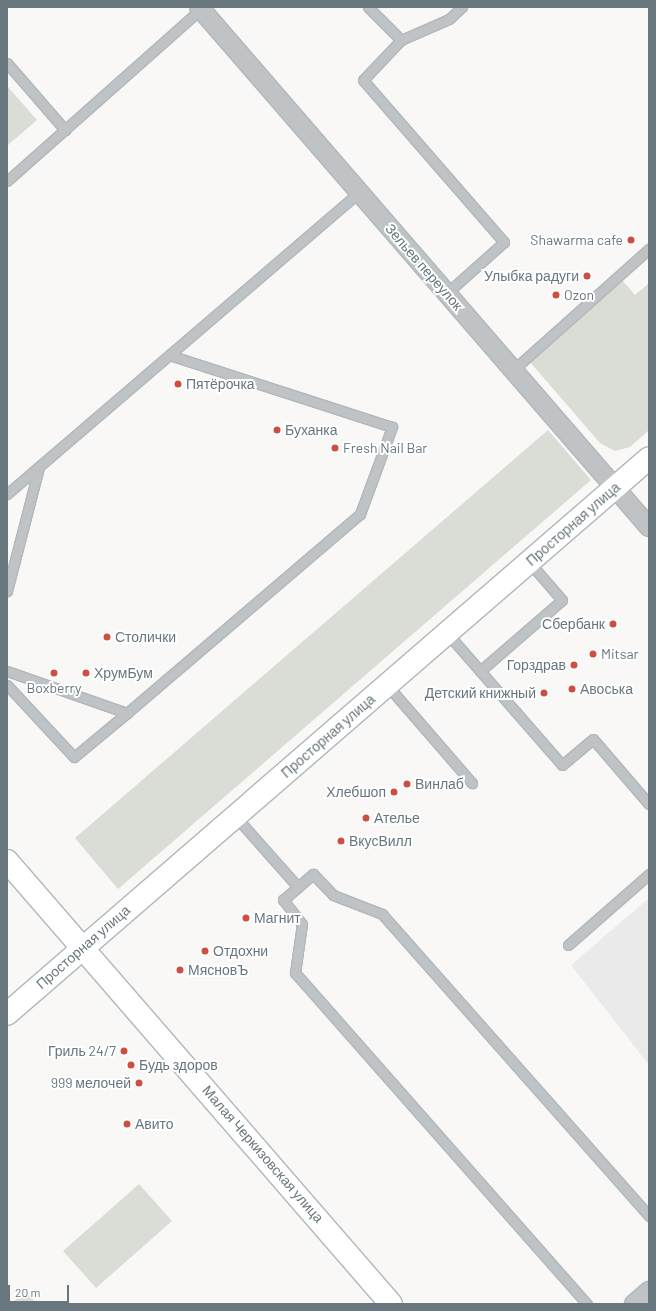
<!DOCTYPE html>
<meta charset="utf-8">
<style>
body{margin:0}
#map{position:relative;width:656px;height:1311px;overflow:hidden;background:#f9f8f7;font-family:Barlow,sans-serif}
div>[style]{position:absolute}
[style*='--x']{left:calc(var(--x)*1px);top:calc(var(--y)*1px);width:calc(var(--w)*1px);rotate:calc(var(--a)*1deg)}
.built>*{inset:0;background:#e9eae9}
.green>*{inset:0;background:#d9ddd6}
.roads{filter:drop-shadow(1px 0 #b1b8ba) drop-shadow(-1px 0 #b1b8ba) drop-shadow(0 1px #b1b8ba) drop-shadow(0 -1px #b1b8ba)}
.lane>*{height:9px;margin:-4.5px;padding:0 4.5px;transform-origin:4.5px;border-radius:4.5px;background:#bfc3c6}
.street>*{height:18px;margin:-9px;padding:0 9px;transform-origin:9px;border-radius:9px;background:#bfc3c6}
.secondary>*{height:22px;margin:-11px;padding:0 11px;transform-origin:11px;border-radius:11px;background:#fff}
.dots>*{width:11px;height:11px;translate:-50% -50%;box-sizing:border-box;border:2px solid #fff;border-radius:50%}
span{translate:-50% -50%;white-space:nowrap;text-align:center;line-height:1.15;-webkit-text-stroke:4px #fff;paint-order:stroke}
.poi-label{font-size:14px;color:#67777d}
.right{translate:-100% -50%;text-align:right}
.left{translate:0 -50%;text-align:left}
.street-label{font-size:14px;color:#67777d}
.frame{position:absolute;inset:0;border:8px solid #67777d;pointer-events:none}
.scale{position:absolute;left:8px;top:1285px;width:61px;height:18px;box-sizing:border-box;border:2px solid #67777d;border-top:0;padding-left:5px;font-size:12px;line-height:14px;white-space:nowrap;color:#67777d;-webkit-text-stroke:3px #fff;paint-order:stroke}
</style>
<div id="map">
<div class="built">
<i style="clip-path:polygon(649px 898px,649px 1065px,571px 965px)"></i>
</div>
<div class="green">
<i style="clip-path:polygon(7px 86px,37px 120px,7px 146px)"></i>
<i style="clip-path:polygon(622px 280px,635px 295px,649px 283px,649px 430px,630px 447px,615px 451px,600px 443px,529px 361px)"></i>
<i style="clip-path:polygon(548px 430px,591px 480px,118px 889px,75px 838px)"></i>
<i style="clip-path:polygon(139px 1184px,172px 1221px,96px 1288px,63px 1251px)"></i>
<i style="clip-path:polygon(25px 1291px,37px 1304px,11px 1304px)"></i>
</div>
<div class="roads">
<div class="lane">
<i style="--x:368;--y:7;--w:47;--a:45"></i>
<i style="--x:401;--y:40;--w:52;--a:-23.6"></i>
<i style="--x:449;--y:19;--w:18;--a:-43"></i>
<i style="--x:401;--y:40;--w:55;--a:133.5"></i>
<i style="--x:363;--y:80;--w:215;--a:49"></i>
<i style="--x:504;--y:242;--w:76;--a:138.2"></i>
<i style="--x:7;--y:63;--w:89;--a:49.1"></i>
<i style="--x:7;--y:181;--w:259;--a:-41.6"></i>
<i style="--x:513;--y:370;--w:182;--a:-41.7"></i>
<i style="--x:7;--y:494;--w:464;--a:-40.6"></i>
<i style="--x:7;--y:591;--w:128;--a:-75.5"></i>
<i style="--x:447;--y:633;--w:175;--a:48.9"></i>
<i style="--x:562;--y:765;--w:40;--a:-40"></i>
<i style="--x:593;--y:739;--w:86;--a:49.3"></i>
<i style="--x:7;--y:671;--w:127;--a:19.3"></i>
<i style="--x:127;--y:713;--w:306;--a:-40.5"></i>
<i style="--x:360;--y:514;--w:93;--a:-69.8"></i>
<i style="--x:392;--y:427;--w:234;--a:-162.1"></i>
<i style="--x:480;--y:671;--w:108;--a:-40.9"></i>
<i style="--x:562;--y:600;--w:50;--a:-131"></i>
<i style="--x:7;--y:685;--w:98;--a:47.1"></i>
<i style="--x:74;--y:757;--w:69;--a:-39.7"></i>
<i style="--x:387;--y:685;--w:130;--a:49.1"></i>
<i style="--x:235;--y:816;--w:95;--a:48.4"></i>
<i style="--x:568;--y:945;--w:108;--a:-41.2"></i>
<i style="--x:587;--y:1304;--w:441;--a:-131.4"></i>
<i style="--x:295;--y:973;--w:49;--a:-81.9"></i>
<i style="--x:302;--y:924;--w:31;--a:-128"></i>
<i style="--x:283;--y:900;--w:40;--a:-41"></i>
<i style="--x:313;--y:874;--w:29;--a:46"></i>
<i style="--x:333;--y:895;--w:53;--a:21.2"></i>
<i style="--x:382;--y:914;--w:403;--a:48.5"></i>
</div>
<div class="street">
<i style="--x:199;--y:7;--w:688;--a:49.13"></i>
<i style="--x:634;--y:1304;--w:20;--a:-41"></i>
</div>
<div class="secondary">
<i style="--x:7;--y:861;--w:586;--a:49.08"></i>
<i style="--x:7;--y:1014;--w:849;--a:-40.89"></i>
</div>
</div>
<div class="dots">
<i style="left:631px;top:240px;background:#cd4f42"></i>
<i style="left:587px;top:276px;background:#cd4f42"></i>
<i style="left:556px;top:295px;background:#cd4f42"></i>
<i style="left:178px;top:384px;background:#cd4f42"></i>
<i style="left:277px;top:430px;background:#cd4f42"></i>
<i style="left:335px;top:448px;background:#cd4f42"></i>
<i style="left:613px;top:624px;background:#cd4f42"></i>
<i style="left:107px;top:637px;background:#cd4f42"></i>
<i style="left:593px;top:654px;background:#cd4f42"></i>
<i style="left:574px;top:665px;background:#cd4f42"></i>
<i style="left:54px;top:673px;background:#cd4f42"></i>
<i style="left:86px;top:673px;background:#cd4f42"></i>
<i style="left:572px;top:689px;background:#cd4f42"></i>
<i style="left:544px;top:693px;background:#cd4f42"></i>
<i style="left:407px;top:784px;background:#cd4f42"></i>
<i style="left:394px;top:792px;background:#cd4f42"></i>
<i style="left:366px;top:818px;background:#cd4f42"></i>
<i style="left:341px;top:841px;background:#cd4f42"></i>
<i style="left:246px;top:918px;background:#cd4f42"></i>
<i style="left:205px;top:951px;background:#cd4f42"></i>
<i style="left:180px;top:970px;background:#cd4f42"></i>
<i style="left:124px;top:1051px;background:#cd4f42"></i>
<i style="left:131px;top:1065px;background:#cd4f42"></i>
<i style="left:139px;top:1083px;background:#cd4f42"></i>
<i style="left:127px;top:1124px;background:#cd4f42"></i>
</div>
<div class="poi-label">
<span class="right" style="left:623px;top:240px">Shawarma cafe</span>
<span class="right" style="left:579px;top:276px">Улыбка радуги</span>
<span class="left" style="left:564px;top:295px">Ozon</span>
<span class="left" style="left:186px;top:384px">Пятёрочка</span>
<span class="left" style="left:285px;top:430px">Буханка</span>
<span class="left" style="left:343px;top:448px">Fresh Nail Bar</span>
<span class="right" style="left:605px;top:624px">Сбербанк</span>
<span class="left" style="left:115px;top:637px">Столички</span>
<span class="left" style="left:601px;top:654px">Mitsar</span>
<span class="right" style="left:566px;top:665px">Горздрав</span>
<span class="left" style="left:94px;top:673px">ХрумБум</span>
<span style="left:54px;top:688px">Boxberry</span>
<span class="left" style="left:580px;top:689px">Авоська</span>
<span class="right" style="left:536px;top:693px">Детский книжный</span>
<span class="left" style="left:415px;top:784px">Винлаб</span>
<span class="right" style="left:386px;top:792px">Хлебшоп</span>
<span class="left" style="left:374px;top:818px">Ателье</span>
<span class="left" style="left:349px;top:841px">ВкусВилл</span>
<span class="left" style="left:254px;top:918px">Магнит</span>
<span class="left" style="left:213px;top:951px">Отдохни</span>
<span class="left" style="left:188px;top:970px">МясновЪ</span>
<span class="right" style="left:116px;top:1051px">Гриль 24/7</span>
<span class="left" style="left:139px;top:1065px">Будь здоров</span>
<span class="right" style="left:131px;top:1083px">999 мелочей</span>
<span class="left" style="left:135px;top:1124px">Авито</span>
</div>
<div class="street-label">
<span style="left:424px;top:267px;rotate:49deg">Зельев переулок</span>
<span style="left:573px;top:524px;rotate:-41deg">Просторная улица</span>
<span style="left:328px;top:736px;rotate:-41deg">Просторная улица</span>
<span style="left:83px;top:947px;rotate:-41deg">Просторная улица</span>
<span style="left:263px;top:1154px;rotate:49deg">Малая Черкизовская улица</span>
</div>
<div class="frame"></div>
<div class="scale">20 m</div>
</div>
